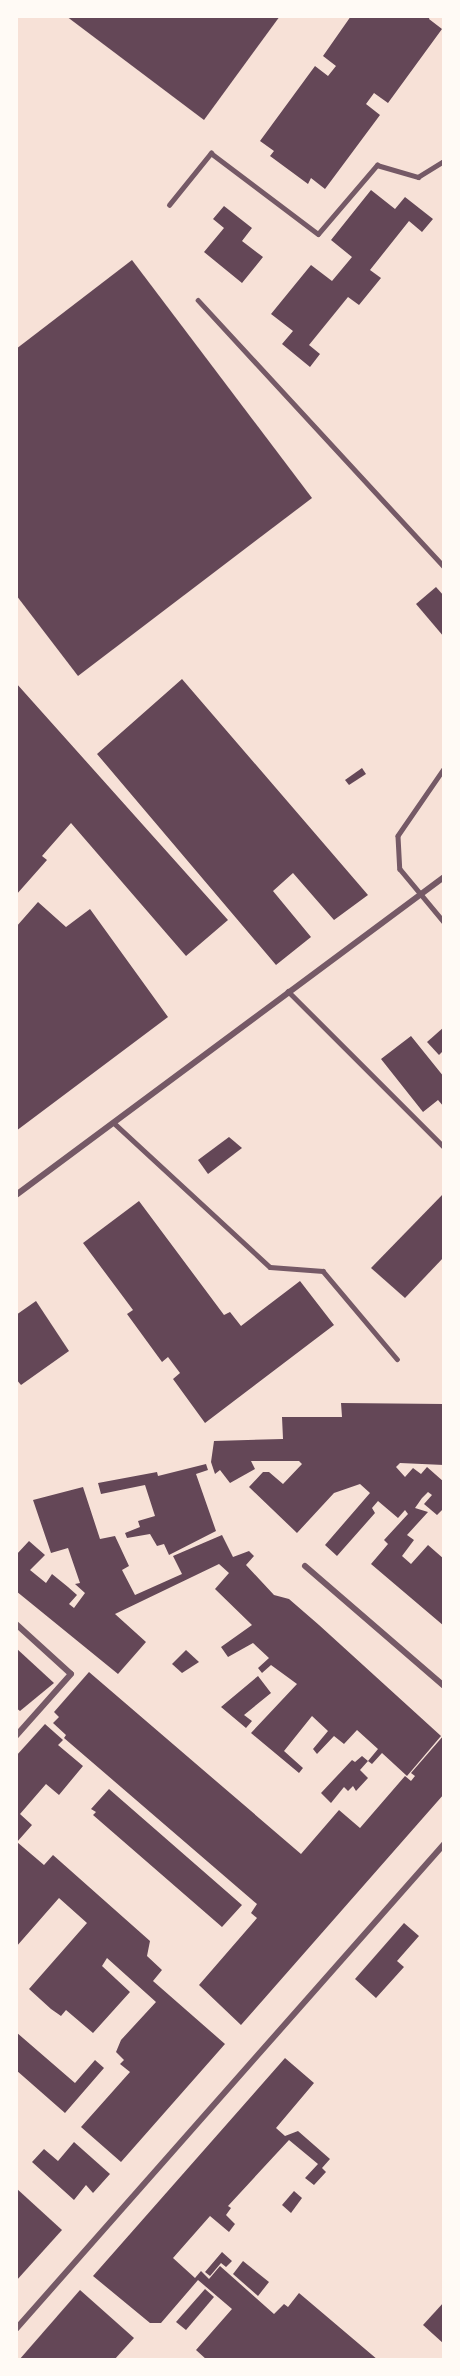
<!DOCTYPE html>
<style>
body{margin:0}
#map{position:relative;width:460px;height:2376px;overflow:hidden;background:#f7e1d7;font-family:"DM Sans",sans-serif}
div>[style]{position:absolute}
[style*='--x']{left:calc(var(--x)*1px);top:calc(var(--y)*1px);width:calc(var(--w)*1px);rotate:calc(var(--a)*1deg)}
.building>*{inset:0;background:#644757}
.service>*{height:4.5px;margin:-2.25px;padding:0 2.25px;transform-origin:2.25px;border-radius:2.25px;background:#755966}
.minor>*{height:6px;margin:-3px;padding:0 3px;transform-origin:3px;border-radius:3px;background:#755966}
span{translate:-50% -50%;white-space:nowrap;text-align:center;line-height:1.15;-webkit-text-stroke:6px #fffaf5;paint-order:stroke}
.frame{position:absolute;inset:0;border:18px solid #fffaf5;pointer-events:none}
</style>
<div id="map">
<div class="building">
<i style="clip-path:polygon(66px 16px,280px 16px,204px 120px)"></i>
<i style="clip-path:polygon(351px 16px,430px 16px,429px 19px,442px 29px,388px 103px,374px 93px,366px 104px,380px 115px,325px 189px,311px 178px,308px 184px,270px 156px,274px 151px,260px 141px,315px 66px,328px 76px,336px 66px,323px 56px)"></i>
<i style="clip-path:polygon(371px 190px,395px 209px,405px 197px,433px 219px,422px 232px,409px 221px,370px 270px,381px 278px,359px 305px,348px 297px,309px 345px,320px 354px,310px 367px,282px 344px,293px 331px,271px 314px,311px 265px,332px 281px,352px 257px,331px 240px)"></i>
<i style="clip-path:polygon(224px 206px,252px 228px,242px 241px,263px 257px,242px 283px,204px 252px,224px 228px,213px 219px)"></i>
<i style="clip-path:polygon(132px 260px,312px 498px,78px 676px,16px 595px,16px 349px)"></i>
<i style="clip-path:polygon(436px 587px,444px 596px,444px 637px,416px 604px)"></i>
<i style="clip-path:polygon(182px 679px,368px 895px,334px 920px,293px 873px,273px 891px,311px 937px,276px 965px,97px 754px)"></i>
<i style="clip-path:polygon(16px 683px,228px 920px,186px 956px,71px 823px,42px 856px,47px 860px,16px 895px)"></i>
<i style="clip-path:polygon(362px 768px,366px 774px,349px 785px,345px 780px)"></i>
<i style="clip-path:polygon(38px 902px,66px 927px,90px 909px,168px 1017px,16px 1131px,16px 927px)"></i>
<i style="clip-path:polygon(444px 1027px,444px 1050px,439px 1055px,427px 1042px)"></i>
<i style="clip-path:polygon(411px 1036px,444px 1077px,444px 1107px,438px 1100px,423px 1112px,381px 1059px)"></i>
<i style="clip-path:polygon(229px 1137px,242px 1148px,208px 1174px,198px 1160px)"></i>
<i style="clip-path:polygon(444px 1193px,444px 1257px,405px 1298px,371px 1268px)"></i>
<i style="clip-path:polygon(139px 1201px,224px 1315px,230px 1312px,241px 1326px,300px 1281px,334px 1325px,205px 1423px,173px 1379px,180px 1373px,168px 1357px,162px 1362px,127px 1314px,133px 1310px,83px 1243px)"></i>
<i style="clip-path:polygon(36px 1301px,69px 1351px,21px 1385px,16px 1379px,16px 1315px)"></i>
<i style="clip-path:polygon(341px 1403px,444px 1404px,444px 1465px,400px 1463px,396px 1467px,405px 1477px,413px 1468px,421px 1474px,427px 1467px,444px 1482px,444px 1508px,437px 1515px,424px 1504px,432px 1495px,428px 1492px,422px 1498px,415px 1508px,428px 1512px,407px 1535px,414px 1540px,402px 1556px,411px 1564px,428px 1545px,444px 1559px,444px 1626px,371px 1564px,388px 1544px,384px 1540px,408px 1514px,405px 1510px,398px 1518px,378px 1501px,372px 1508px,375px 1513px,337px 1556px,325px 1545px,370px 1493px,360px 1484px,334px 1493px,297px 1533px,249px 1487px,263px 1472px,269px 1472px,283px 1484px,302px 1464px,299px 1461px,251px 1461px,255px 1469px,230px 1483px,220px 1470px,215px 1474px,211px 1462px,214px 1441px,283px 1439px,282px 1417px,342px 1417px)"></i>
<i style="clip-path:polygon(206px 1464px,208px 1470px,196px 1474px,216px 1531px,169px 1555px,164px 1544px,157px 1546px,150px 1534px,127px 1538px,125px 1533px,140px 1527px,138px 1521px,155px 1516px,145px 1485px,101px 1494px,98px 1483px,157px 1472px,158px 1476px)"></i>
<i style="clip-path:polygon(83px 1487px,100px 1539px,115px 1536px,129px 1566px,122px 1570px,135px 1595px,182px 1574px,173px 1556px,222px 1535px,233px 1557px,249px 1551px,254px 1556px,246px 1565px,274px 1595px,289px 1599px,319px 1625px,441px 1736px,407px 1776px,382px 1753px,372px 1764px,368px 1761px,378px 1749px,357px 1730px,344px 1744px,334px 1736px,317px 1754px,313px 1749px,328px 1731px,312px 1716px,284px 1751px,303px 1768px,299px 1773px,251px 1733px,297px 1684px,271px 1665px,262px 1673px,258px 1668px,269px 1658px,253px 1643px,228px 1657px,221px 1647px,252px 1625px,215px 1589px,229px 1573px,219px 1564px,115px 1614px,146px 1642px,118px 1674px,16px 1591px,16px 1555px,29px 1541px,45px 1555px,30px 1570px,46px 1583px,52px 1574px,68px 1587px,77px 1595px,69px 1604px,74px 1608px,85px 1593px,75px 1584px,80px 1583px,68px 1548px,51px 1553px,33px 1500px)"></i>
<i style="clip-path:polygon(16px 1648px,54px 1683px,20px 1711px,16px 1708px)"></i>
<i style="clip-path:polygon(186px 1650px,199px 1662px,182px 1673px,172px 1664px)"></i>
<i style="clip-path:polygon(89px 1672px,301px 1854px,339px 1810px,360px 1828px,405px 1776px,411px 1781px,415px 1776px,411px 1773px,444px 1735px,444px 1794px,241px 2025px,199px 1985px,257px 1918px,251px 1913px,257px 1904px,64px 1738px,66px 1735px,53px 1723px,59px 1717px,54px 1712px)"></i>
<i style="clip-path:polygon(258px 1676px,271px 1693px,244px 1715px,252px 1721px,246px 1728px,221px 1707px)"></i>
<i style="clip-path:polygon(45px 1724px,63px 1740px,58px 1745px,83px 1766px,59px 1795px,46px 1784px,20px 1814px,32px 1825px,17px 1842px,44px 1865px,53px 1855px,150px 1941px,147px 1956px,162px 1970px,153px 1981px,225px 2044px,121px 2162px,81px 2127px,130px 2072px,120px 2064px,124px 2060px,116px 2052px,121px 2040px,156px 2002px,107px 1958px,102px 1966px,130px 1992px,93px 2033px,66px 2010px,61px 2016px,51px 2009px,29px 1989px,87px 1923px,59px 1898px,16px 1947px,16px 1756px)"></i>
<i style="clip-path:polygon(362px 1756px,368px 1761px,360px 1770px,368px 1778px,356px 1791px,353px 1786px,348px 1791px,344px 1787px,331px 1803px,321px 1793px,352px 1760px,355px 1762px)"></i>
<i style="clip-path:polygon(109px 1789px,242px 1905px,222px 1927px,93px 1815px,96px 1812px,91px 1809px)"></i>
<i style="clip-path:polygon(404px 1923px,419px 1936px,397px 1961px,404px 1967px,376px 1998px,355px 1979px)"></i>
<i style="clip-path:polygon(16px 2032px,75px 2083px,95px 2060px,104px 2068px,65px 2113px,16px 2070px)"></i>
<i style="clip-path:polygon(285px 2058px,314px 2083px,276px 2128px,285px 2136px,298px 2131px,330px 2159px,322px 2168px,326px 2172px,314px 2185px,305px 2178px,318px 2164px,289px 2140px,228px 2206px,231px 2208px,226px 2215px,235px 2224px,229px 2232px,210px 2216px,173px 2258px,195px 2278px,201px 2271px,209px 2279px,220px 2266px,274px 2314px,284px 2304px,288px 2307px,299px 2293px,378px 2360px,207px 2360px,196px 2350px,232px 2309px,198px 2280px,161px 2323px,150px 2323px,93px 2276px)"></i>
<i style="clip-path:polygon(74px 2142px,110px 2174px,93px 2193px,86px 2185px,74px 2200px,32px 2162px,44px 2149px,58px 2161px)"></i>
<i style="clip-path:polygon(16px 2188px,62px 2230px,16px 2281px)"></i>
<i style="clip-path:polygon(294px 2191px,302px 2198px,291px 2213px,282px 2205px)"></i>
<i style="clip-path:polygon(222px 2252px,232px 2261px,226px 2267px,221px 2263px,210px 2276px,205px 2272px)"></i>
<i style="clip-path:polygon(243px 2261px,269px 2282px,258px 2296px,233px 2274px)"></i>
<i style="clip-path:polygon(205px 2289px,214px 2297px,186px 2330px,176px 2322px)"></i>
<i style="clip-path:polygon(80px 2290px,134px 2338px,114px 2360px,19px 2360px)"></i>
<i style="clip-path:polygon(444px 2302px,444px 2344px,423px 2325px)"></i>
</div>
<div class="service">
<i style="--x:169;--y:205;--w:67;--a:-51.1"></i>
<i style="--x:211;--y:153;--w:134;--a:37.1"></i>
<i style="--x:318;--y:234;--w:91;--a:-49.5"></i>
<i style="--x:377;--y:165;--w:43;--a:16.3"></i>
<i style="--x:418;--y:177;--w:31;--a:-32"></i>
<i style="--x:198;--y:300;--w:363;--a:47.3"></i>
<i style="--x:444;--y:769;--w:81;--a:124.5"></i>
<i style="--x:398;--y:836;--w:33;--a:87"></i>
<i style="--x:400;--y:869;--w:69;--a:50.3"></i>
<i style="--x:288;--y:991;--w:221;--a:45"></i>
<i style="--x:114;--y:1123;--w:212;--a:42.7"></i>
<i style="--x:270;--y:1267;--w:53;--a:4.3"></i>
<i style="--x:323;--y:1271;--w:115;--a:49.9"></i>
</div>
<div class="minor">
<i style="--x:16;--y:1195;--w:533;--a:-36.61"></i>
<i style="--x:305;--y:1566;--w:184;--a:40.8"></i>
<i style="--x:16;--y:1624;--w:74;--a:42.3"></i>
<i style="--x:71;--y:1674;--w:83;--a:131.6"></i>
<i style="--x:16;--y:2329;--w:647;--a:-48.57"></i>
</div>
<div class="frame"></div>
</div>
